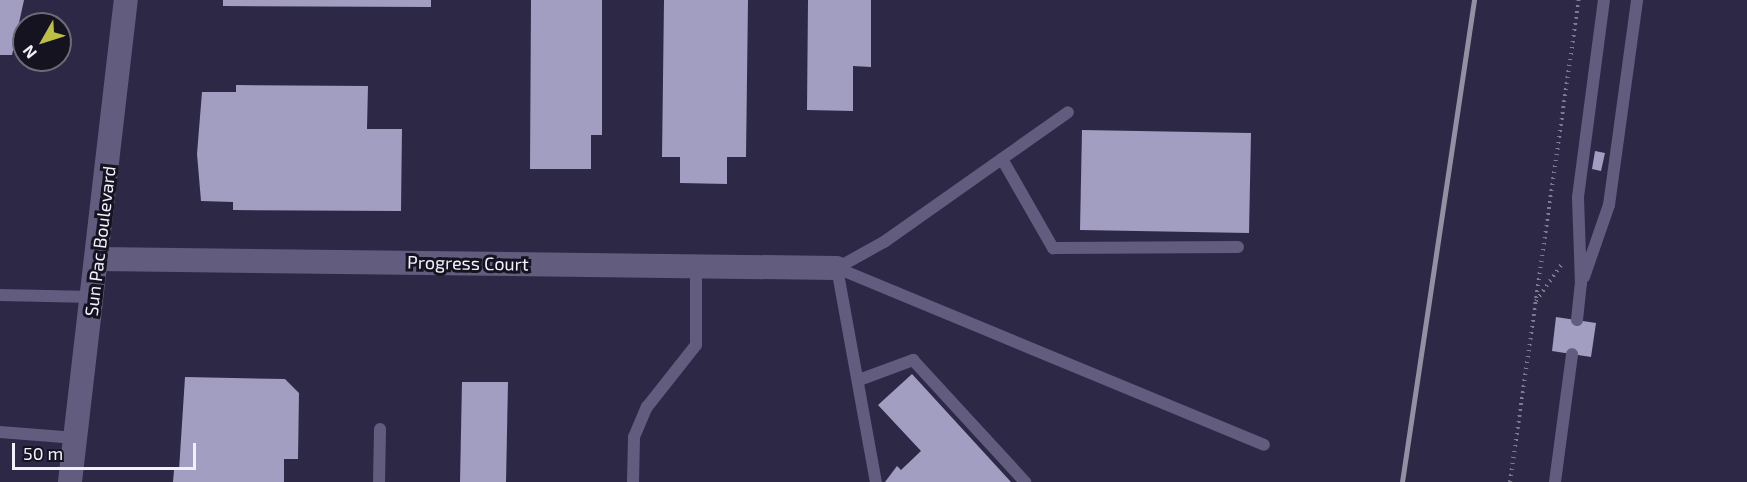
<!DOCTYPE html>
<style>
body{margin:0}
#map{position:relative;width:1747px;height:482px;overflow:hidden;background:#2d2845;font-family:"Exo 2",sans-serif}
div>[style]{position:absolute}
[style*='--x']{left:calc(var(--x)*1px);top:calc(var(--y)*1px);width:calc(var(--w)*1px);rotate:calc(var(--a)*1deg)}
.building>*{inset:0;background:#a29ec1}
.path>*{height:4px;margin-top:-2px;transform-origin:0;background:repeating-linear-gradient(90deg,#7e7a90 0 1.5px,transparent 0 6px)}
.lane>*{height:12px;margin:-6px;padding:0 6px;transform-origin:6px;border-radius:6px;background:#625d7e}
.street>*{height:24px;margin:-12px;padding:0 12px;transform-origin:12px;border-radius:12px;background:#625d7e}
.rail>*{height:4.5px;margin:-2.25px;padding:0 2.25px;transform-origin:2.25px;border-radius:2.25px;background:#9490a4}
span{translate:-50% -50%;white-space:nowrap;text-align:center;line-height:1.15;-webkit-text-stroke:6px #151320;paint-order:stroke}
.street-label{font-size:18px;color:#f2f0fc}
.north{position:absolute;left:12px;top:12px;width:60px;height:60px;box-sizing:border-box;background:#151320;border:2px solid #6d6b78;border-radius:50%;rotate:231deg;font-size:16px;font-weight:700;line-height:24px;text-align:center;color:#f2f0fc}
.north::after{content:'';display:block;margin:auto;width:21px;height:27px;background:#bcbf44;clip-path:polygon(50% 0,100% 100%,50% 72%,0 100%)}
.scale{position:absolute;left:12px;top:443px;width:184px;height:27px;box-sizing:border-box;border:3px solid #f2f0fc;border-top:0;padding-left:8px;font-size:18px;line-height:21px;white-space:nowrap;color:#f2f0fc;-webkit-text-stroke:4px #151320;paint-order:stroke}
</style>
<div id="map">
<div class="building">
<i style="clip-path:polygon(0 0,24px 0,12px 55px,0 55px)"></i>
<i style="clip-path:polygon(223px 0,431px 0,431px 7px,223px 6px)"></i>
<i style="clip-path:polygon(531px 0,602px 0,602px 135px,591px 135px,591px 169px,530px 169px)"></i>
<i style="clip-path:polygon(664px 0,748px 0,746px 157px,727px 157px,727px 184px,680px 183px,680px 157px,662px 157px)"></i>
<i style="clip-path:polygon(808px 0,871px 0,871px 67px,853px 66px,853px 111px,807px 110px)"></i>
<i style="clip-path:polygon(236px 85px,368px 86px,367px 129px,402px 129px,401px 211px,233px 210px,233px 202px,201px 201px,197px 154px,202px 92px,236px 92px)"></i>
<i style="clip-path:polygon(1082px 130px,1251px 133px,1249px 233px,1080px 230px)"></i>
<i style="clip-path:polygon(1595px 151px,1605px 153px,1601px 171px,1592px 169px)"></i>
<i style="clip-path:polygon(1556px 317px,1596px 323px,1591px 357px,1552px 351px)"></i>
<i style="clip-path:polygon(912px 374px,1011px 482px,885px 482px,897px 466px,901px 470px,921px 451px,878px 405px)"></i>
<i style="clip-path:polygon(185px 377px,285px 379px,299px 393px,298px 459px,284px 459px,284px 482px,173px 482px,174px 470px,179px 470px)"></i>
<i style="clip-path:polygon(462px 382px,508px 382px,506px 482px,460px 482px)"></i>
</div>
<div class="path">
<i style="--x:1536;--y:301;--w:44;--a:-55.2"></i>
<i style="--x:1510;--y:482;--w:487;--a:-81.9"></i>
</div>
<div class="lane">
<i style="--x:1002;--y:159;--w:103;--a:60.2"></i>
<i style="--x:1053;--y:248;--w:185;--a:-0.3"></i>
<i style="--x:837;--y:268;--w:462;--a:22.5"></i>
<i style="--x:837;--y:268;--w:54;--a:-29"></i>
<i style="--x:884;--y:242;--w:225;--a:-35.2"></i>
<i style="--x:837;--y:268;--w:218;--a:79.7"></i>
<i style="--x:1584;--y:277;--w:76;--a:-70.9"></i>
<i style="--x:1609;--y:205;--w:207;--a:-82.2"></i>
<i style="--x:0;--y:295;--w:94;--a:1.2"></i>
<i style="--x:1577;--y:320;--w:36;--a:-84"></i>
<i style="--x:1581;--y:284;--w:87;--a:-92"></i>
<i style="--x:1578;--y:197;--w:199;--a:-82.5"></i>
<i style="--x:859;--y:380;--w:58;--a:-20.3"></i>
<i style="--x:913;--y:360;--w:166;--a:47.4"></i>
<i style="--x:0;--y:432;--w:76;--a:4.5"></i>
<i style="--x:379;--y:482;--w:53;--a:-88.9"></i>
<i style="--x:633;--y:482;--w:45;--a:-88.7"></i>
<i style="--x:634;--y:437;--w:33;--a:-67"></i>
<i style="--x:647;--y:407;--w:79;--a:-51.7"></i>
<i style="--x:696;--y:345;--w:79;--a:-90"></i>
<i style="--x:1555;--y:482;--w:129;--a:-82.4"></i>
</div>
<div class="street">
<i style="--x:98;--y:259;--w:739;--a:0.7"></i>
<i style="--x:70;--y:482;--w:485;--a:-83.4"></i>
</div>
<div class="rail">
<i style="--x:1402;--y:482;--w:487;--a:-81.5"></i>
</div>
<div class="street-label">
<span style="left:100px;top:241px;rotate:-83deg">Sun Pac Boulevard</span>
<span style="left:468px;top:263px;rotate:1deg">Progress Court</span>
</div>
<div class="north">N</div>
<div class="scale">50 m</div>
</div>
